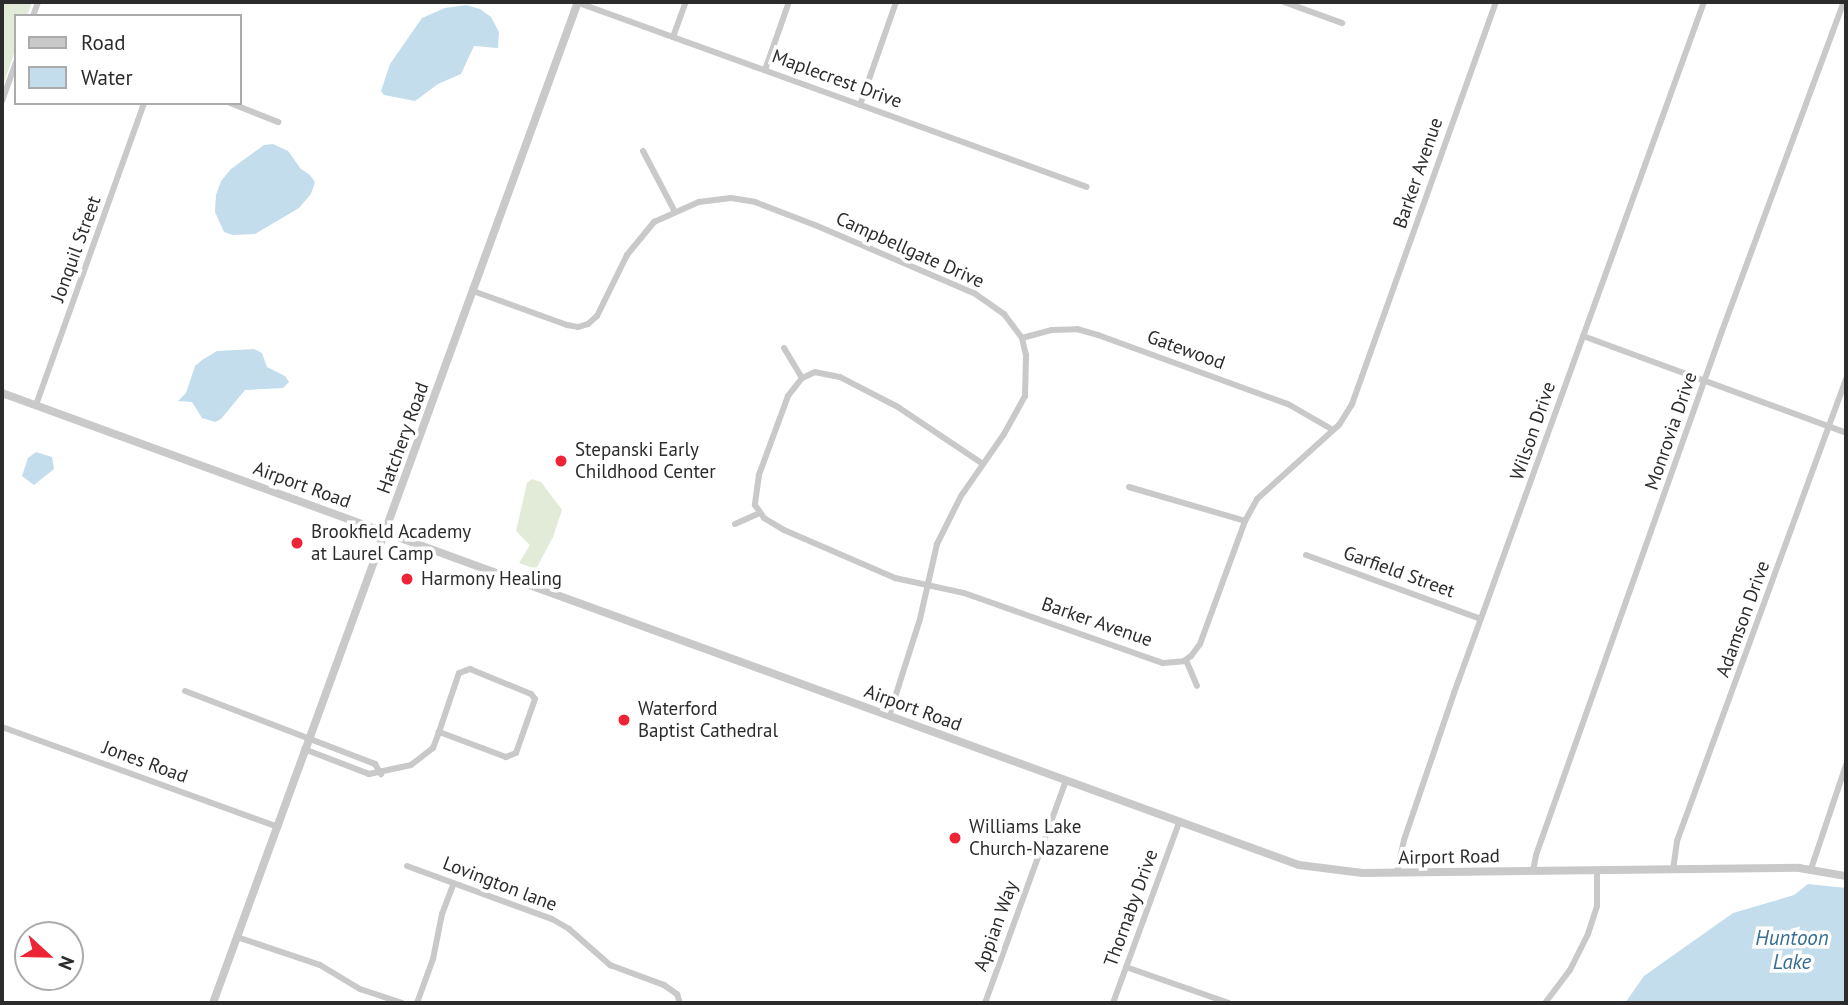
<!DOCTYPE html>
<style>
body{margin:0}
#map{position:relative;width:1848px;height:1005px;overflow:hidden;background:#fff;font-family:"PT Sans",sans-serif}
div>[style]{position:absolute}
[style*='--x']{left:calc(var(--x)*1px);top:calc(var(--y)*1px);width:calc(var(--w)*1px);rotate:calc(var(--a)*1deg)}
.green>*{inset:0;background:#e2ebd8}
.water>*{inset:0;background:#c3ddec}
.minor>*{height:6px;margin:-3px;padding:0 3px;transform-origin:3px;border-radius:3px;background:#c9c9c9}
.tertiary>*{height:8px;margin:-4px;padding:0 4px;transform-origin:4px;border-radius:4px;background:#c9c9c9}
.dots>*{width:19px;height:19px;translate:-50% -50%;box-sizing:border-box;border:4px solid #fff;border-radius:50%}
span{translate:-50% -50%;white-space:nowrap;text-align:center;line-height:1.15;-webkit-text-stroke:7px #fff;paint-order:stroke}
.street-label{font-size:19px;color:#2c2c2c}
.poi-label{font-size:19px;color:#2c2c2c}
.left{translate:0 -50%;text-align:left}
.water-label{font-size:21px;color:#376f91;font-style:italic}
.frame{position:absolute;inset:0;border:4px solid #2c2c2c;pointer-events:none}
.legend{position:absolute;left:14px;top:14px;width:228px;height:91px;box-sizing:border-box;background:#fff;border:2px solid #ababab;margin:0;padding:9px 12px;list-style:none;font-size:21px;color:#2c2c2c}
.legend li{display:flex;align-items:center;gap:14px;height:35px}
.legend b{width:35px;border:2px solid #ababab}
.north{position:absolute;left:14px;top:921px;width:70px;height:70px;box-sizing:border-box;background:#fff;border:2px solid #ababab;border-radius:50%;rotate:112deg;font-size:19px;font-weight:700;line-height:28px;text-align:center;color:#2c2c2c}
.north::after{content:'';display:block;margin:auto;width:24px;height:32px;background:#ed2435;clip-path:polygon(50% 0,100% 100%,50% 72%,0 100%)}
</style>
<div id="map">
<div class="green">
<i style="clip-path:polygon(2px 2px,32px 2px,27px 16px,16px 16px,16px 48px,2px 88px)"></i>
<i style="clip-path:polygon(532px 479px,541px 482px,562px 510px,553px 537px,536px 569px,519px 563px,530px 545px,516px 531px,527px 483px)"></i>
</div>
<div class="water">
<i style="clip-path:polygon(466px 5px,480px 9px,491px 17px,499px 32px,498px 48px,474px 46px,461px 74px,438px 84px,415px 101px,384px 95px,381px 91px,390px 64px,422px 18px,445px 8px)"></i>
<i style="clip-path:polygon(273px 144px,288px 151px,301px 169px,310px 175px,315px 182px,311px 194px,299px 208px,255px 234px,233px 235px,224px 232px,215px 212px,216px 195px,221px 181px,231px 169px,264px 145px)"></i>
<i style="clip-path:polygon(254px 349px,262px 353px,267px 367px,285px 376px,289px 382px,283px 388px,245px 390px,221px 419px,215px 422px,202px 418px,192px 402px,178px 401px,186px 393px,195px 366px,202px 360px,217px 351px)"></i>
<i style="clip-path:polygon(36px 452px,52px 457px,54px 469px,34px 485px,22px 476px,28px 458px)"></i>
<i style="clip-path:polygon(1808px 884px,1846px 888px,1846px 1003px,1625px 1003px,1644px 976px,1733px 913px,1794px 895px)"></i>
</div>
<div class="minor">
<i style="--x:576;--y:2;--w:543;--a:19.9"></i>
<i style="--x:1284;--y:2;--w:62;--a:19.9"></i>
<i style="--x:33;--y:16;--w:15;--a:-70"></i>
<i style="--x:673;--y:37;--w:37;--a:-70"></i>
<i style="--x:765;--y:70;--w:72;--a:-70.6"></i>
<i style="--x:2;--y:101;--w:41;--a:-70.3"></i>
<i style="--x:230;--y:103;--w:52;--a:21.6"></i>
<i style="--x:860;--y:105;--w:109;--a:-70.7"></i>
<i style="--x:643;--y:151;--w:69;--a:62.3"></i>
<i style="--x:473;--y:291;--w:100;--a:19.9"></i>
<i style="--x:567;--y:325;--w:11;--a:10"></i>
<i style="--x:578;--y:327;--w:10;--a:-17"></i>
<i style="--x:588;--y:324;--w:12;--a:-42"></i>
<i style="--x:597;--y:316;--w:68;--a:-63.8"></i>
<i style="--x:627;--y:255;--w:43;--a:-50.7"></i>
<i style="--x:654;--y:222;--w:49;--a:-24"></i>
<i style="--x:699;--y:202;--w:32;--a:-7"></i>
<i style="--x:731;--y:198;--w:24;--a:9"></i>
<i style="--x:755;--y:202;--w:64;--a:21"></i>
<i style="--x:815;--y:225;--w:173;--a:23.2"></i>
<i style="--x:974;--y:293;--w:37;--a:35"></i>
<i style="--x:1004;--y:314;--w:30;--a:53"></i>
<i style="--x:1022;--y:338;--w:17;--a:77"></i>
<i style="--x:1026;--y:355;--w:41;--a:91.4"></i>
<i style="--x:1025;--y:396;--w:43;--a:118.9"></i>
<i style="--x:1004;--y:434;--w:75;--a:124.7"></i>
<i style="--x:961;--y:496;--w:54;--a:116.6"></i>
<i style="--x:937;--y:544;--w:77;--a:102.8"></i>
<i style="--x:920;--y:619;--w:102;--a:107.7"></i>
<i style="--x:1583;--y:336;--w:280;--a:20.2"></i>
<i style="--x:1022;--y:338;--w:31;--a:-15"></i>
<i style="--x:1052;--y:330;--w:25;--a:-2"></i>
<i style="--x:1077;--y:329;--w:22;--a:16"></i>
<i style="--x:1098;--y:335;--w:202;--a:20"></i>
<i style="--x:1288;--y:404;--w:52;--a:30"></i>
<i style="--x:784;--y:348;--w:35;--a:59"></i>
<i style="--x:36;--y:405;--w:321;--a:-70.3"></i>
<i style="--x:983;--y:464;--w:102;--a:-146.2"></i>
<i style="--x:898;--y:407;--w:65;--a:-152.7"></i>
<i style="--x:840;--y:377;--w:25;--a:-169"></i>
<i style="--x:815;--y:372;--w:14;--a:155"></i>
<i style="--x:802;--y:378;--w:23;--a:128"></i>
<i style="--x:788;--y:396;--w:84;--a:110.2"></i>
<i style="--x:759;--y:475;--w:30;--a:98"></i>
<i style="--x:755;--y:505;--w:16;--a:55"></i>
<i style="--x:764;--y:518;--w:23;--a:31"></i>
<i style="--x:784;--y:530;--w:121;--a:23.4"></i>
<i style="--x:895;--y:578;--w:71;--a:12.3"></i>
<i style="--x:964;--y:593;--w:211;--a:19.4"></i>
<i style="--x:1163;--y:663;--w:21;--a:-5"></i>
<i style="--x:1184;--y:661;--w:9;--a:-36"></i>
<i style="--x:1191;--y:656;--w:15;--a:-53"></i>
<i style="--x:1200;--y:644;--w:131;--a:-69.9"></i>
<i style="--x:1245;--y:521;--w:25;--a:-61"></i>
<i style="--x:1257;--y:499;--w:110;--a:-42.1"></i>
<i style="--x:1339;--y:425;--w:25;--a:-58"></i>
<i style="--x:1352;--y:404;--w:427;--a:-70.3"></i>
<i style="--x:1129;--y:487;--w:121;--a:16.3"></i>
<i style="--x:735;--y:524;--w:27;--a:-24"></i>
<i style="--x:1306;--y:555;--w:186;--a:20.1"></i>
<i style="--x:1186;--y:660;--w:28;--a:67"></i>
<i style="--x:185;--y:691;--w:204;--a:21"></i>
<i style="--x:375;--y:764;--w:12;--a:59"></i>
<i style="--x:2;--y:727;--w:294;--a:19.9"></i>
<i style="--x:304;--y:749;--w:70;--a:21"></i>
<i style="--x:369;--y:774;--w:43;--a:-12.1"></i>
<i style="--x:411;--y:765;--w:28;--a:-38"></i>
<i style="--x:433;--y:748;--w:17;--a:-69"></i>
<i style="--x:439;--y:732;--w:62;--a:-71.3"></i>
<i style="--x:459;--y:673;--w:12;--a:-20"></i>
<i style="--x:470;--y:669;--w:66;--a:22.3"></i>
<i style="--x:531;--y:694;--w:6;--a:51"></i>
<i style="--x:535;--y:699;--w:57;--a:109.4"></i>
<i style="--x:516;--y:753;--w:11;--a:158"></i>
<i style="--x:506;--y:757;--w:72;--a:-159.5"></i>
<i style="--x:407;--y:866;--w:154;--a:20.1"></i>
<i style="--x:552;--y:919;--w:20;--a:30"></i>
<i style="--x:569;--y:929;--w:55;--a:41.3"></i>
<i style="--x:610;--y:965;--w:58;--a:20.3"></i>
<i style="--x:664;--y:985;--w:16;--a:35"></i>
<i style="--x:677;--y:994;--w:9;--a:72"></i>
<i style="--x:1811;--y:869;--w:110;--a:-71.4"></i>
<i style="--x:1673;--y:870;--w:29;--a:-82"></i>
<i style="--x:1677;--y:841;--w:492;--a:-69.9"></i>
<i style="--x:1533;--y:871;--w:16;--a:-79"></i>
<i style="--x:1536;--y:855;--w:556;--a:-70.46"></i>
<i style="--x:1722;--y:331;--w:351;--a:-69.7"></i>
<i style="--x:1397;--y:873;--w:34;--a:-78"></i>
<i style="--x:1404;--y:840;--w:155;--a:-71.2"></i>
<i style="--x:1454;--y:693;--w:735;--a:-70.11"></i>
<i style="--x:237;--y:937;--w:88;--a:18.6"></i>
<i style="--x:320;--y:965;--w:47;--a:31"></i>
<i style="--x:360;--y:989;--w:44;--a:18.4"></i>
<i style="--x:1126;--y:967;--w:109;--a:19.3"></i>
<i style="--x:417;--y:1003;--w:47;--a:-70"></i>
<i style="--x:433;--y:959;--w:46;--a:-78.7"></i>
<i style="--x:442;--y:914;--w:33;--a:-69"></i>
<i style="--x:985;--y:1003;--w:236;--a:-70"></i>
<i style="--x:1113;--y:1003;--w:192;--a:-69.9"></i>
<i style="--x:1545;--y:1003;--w:41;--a:-52.9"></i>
<i style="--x:1570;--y:970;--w:40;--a:-63.4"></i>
<i style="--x:1588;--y:934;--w:29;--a:-72"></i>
<i style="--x:1597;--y:906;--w:35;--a:-90"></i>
</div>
<div class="tertiary">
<i style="--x:2;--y:393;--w:1380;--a:20"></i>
<i style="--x:1299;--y:865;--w:64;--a:7.1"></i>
<i style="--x:1363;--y:873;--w:436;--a:-0.7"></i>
<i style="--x:1799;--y:868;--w:48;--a:9.7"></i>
<i style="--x:213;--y:1003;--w:1065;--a:-69.97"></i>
</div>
<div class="dots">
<i style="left:561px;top:461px;background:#ed2435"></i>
<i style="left:297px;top:543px;background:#ed2435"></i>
<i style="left:407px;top:579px;background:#ed2435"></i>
<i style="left:624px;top:720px;background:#ed2435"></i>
<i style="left:955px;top:838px;background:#ed2435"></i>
</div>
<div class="street-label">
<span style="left:837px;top:79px;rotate:20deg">Maplecrest Drive</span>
<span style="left:1418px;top:173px;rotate:-71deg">Barker Avenue</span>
<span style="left:76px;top:249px;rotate:-70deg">Jonquil Street</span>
<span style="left:910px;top:250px;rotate:24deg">Campbellgate Drive</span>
<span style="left:1186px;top:350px;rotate:20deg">Gatewood</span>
<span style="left:1533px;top:431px;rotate:-71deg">Wilson Drive</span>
<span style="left:1671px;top:431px;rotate:-71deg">Monrovia Drive</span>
<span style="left:403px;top:438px;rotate:-70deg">Hatchery Road</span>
<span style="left:302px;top:485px;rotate:20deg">Airport Road</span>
<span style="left:1399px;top:572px;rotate:20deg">Garfield Street</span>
<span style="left:1743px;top:619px;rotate:-70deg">Adamson Drive</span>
<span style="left:1097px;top:622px;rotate:19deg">Barker Avenue</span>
<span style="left:913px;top:708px;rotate:20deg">Airport Road</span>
<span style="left:145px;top:762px;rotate:20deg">Jones Road</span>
<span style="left:1449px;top:857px;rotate:-1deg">Airport Road</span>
<span style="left:500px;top:884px;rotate:21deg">Lovington lane</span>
<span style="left:1131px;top:908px;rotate:-70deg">Thornaby Drive</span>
<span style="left:996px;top:926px;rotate:-70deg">Appian Way</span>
</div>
<div class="poi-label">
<span class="left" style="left:575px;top:461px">Stepanski Early<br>Childhood Center</span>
<span class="left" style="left:311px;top:543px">Brookfield Academy<br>at Laurel Camp</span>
<span class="left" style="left:421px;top:579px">Harmony Healing</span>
<span class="left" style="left:638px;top:720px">Waterford<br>Baptist Cathedral</span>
<span class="left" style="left:969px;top:838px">Williams Lake<br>Church-Nazarene</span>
</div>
<div class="water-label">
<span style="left:1792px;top:950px">Huntoon<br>Lake</span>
</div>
<div class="frame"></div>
<ul class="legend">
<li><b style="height:9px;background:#c9c9c9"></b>Road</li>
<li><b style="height:19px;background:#c3ddec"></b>Water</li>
</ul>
<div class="north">N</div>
</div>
